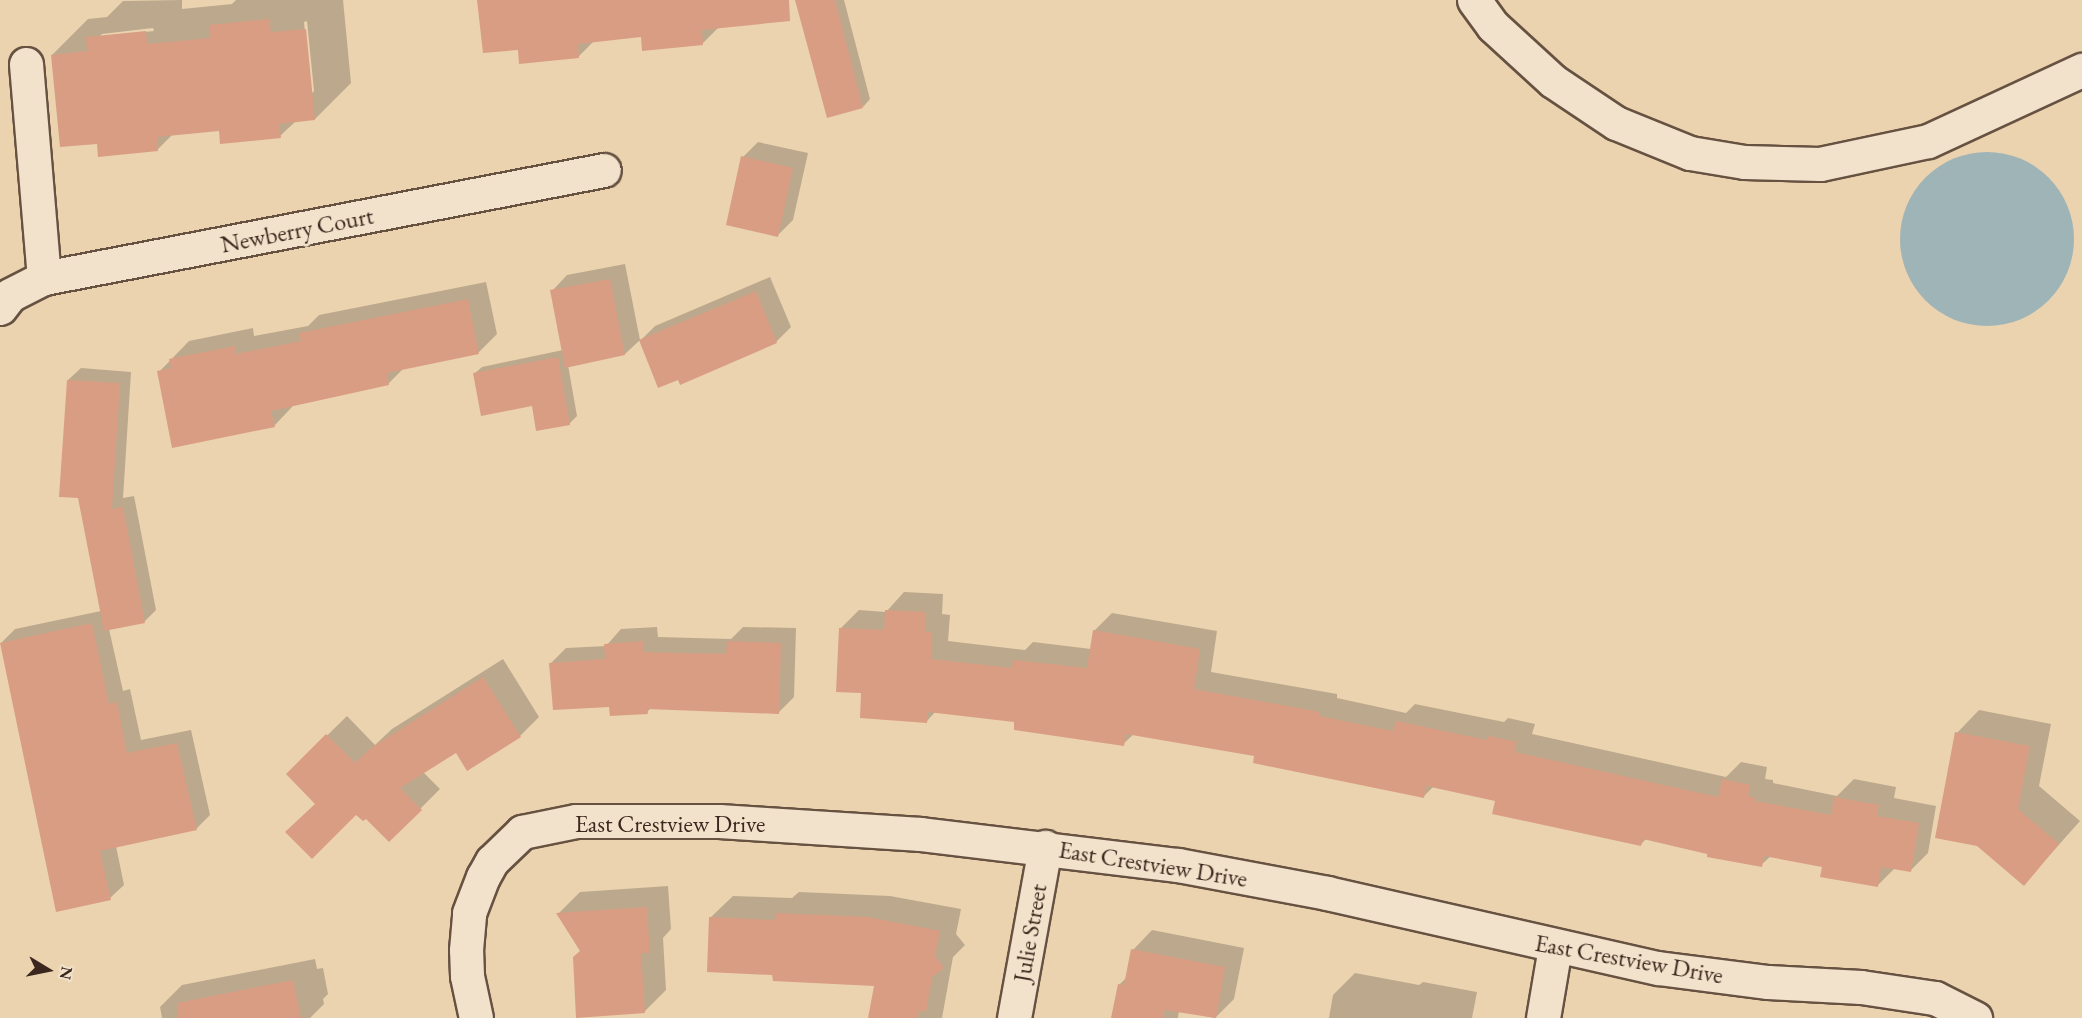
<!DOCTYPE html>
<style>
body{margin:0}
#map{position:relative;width:2082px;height:1018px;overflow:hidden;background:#ebd3af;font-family:"EB Garamond",serif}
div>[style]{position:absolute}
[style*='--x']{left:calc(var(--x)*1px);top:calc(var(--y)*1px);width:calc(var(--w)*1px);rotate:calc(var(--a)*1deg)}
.water>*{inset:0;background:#9fb4b7}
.round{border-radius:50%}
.shadow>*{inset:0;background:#0003}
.building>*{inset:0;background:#d99d83}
.roads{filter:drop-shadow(2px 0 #675242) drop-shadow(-2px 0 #675242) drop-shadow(0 2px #675242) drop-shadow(0 -2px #675242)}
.minor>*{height:33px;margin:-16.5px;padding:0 16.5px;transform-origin:16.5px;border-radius:16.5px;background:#f2e2cb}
span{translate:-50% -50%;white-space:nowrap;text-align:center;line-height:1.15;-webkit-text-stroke:6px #f2e2cb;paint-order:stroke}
.street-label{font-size:24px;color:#3b271d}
.north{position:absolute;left:18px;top:940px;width:60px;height:60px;-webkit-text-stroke:4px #f2e2cb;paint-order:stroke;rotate:100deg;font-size:16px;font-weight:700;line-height:24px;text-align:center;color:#3b271d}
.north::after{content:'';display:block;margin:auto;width:21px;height:27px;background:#3b271d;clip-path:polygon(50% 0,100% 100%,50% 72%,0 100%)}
</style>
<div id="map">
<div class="water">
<i class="round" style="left:1900px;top:152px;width:174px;height:174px"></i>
</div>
<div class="shadow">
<i style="clip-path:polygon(evenodd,182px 0,182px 9px,232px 4px,236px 0,343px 0,351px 83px,315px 119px,296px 121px,280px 136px,220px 129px,173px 134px,158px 149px,98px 142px,52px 55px,88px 19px,107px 17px,123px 1px,182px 0,307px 21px,314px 91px,311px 94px,304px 22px,307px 21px,182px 0,153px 28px,154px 31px,99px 37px,102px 34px,153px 28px)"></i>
<i style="clip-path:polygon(478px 0,761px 0,719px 27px,702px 44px,642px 36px,594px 41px,579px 56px,519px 48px)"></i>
<i style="clip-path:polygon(797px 0,844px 0,870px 99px,863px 107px)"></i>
<i style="clip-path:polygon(758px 142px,808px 153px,793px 220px,778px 235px,743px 157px)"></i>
<i style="clip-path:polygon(625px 264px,640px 340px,625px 354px,568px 365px,577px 416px,569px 424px,474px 374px,482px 367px,563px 350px,552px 291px,567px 275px)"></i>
<i style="clip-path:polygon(770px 277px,791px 327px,776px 342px,640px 341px,655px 326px)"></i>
<i style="clip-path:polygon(486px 282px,497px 334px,479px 352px,405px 367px,388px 384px,292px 405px,292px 407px,274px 426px,159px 372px,189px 341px,253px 328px,254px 336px,308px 326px,319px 315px)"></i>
<i style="clip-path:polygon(81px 368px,131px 372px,123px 498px,134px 496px,156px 610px,144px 622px,109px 629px,123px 691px,130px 689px,141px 740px,191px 730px,210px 815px,196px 829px,116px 846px,124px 885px,110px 898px,1px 643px,15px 629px,101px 611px,68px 380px)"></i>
<i style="clip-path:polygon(904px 592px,943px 594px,942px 614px,950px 615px,948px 641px,1025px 650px,1033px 642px,1091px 649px,1094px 631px,1112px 613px,1217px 631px,1211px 672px,1337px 694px,1337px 698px,1406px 713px,1415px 704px,1504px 722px,1508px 718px,1535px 724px,1532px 734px,1726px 777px,1741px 762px,1767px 767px,1765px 779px,1773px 780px,1773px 783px,1837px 796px,1854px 779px,1896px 787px,1894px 798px,1936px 806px,1928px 853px,1910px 871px,1895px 868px,1877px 886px,1824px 865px,1771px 856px,1761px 865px,1647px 838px,1641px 844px,1496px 800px,1434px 786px,1423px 797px,1256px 754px,1134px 734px,1123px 744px,1016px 721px,936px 711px,927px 721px,863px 691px,841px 628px,859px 610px,886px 612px)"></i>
<i style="clip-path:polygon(657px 627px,658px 637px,731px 639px,743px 627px,796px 628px,794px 697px,779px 712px,651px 708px,647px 712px,610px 705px,551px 663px,566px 648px,606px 646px,621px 629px)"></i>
<i style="clip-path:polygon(503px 659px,539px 717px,520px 736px,456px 751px,423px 772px,440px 789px,389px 840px,366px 817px,317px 803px,288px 774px,347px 716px,375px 745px,392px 729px)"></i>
<i style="clip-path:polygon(1979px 710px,2051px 724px,2039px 786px,2080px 821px,2024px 884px,1957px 733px)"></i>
<i style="clip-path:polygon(668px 886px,671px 929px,663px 938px,666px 990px,644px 1012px,581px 951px,558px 914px,580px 892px)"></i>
<i style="clip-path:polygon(799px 892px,890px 896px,961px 909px,956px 934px,965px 945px,953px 957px,942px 1018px,870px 1018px,876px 985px,774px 973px,710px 918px,733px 896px,792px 898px)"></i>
<i style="clip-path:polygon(1152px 930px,1244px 948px,1234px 999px,1215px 1018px,1179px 1011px,1178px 1018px,1113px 1018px,1119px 985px,1127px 977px,1133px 950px)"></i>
<i style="clip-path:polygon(315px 959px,317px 969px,323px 968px,328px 994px,323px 999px,324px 1004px,310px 1018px,162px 1018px,160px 1007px,182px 985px)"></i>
<i style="clip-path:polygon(1355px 973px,1419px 985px,1423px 982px,1477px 992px,1472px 1018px,1329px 1018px,1333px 995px)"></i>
</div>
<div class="building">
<i style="clip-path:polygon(477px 0,789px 0,790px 21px,702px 30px,703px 45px,642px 51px,641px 37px,578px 44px,579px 58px,519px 64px,518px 50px,483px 53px)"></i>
<i style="clip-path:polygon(795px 0,835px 0,863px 108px,827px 118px)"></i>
<i style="clip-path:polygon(269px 19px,271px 32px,306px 29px,315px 120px,279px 124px,281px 138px,220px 144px,219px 131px,157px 137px,158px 151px,98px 157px,97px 144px,60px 147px,51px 55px,87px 51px,86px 37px,146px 31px,147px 44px,210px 38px,209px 25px)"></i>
<i style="clip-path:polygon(741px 156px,793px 168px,778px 237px,726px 225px)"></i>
<i style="clip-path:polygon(610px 279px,625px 355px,565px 368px,550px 290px)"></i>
<i style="clip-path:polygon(756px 291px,777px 343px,680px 385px,678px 380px,658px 388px,639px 340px)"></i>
<i style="clip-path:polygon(468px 299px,479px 354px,387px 373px,389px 385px,271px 411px,275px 427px,172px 448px,157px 371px,171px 368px,169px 359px,235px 346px,236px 354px,301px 341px,299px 333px)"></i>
<i style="clip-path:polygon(558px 357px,570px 425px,536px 431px,532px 406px,481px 416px,473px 373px)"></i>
<i style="clip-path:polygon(67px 380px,120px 383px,112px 509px,123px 507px,145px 623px,104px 631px,78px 498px,59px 497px)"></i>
<i style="clip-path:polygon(885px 610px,925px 612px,925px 632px,932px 632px,931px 659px,1012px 668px,1013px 660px,1087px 668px,1093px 630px,1200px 649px,1194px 689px,1320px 712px,1319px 716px,1393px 731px,1396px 721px,1487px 740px,1488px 736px,1517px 742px,1515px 752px,1718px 797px,1722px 779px,1750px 785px,1748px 796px,1756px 798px,1755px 801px,1831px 815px,1834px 797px,1879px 805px,1877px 816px,1919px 823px,1911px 872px,1881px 867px,1878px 887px,1820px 877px,1822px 867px,1764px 856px,1762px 867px,1707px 857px,1707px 854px,1643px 839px,1641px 846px,1492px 814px,1495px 801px,1426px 786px,1424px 798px,1253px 763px,1254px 756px,1126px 734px,1124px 746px,1014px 730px,1014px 722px,928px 712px,927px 723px,860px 718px,861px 693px,836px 692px,839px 628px,884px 630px)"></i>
<i style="clip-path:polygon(92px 623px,109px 704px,117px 702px,127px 753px,177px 743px,197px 830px,100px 851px,111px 900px,56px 912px,0 643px)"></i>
<i style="clip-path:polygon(643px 641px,643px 652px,726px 654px,727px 641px,781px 643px,779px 714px,647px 709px,648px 714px,610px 716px,609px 707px,553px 710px,549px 663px,605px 659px,604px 644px)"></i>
<i style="clip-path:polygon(483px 677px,521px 737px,467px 771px,456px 753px,400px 788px,422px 810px,389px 842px,366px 819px,363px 821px,356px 815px,312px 859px,285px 832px,315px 804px,286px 774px,326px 734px,355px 763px,371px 748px)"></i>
<i style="clip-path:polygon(1955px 732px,2030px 746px,2018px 809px,2059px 844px,2024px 886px,1977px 846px,1935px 838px)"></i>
<i style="clip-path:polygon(647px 907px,650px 953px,641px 953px,645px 1013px,576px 1018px,573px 957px,580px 951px,556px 913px)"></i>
<i style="clip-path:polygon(776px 913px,868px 917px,940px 931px,935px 956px,944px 968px,932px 977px,926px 1012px,919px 1010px,918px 1018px,868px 1018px,874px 986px,773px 981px,772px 975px,707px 972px,709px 917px,775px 920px)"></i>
<i style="clip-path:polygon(1131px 949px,1225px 967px,1216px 1018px,1164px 1010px,1163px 1018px,1111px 1018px,1118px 984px,1124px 985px)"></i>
<i style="clip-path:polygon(293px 980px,301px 1018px,178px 1018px,177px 1003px)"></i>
</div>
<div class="roads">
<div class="minor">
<i style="--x:1474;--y:0;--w:32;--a:54"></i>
<i style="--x:1493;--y:26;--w:81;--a:42.5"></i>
<i style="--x:1553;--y:81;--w:76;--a:33.7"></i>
<i style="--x:1616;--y:123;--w:80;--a:22.1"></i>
<i style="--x:1690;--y:153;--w:55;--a:9.5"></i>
<i style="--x:1744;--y:162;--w:76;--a:1.5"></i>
<i style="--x:1820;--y:164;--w:110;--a:-12"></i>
<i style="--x:1928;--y:141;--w:170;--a:-24.8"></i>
<i style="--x:26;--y:64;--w:215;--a:85.2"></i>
<i style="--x:0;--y:308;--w:16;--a:-52"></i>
<i style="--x:10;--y:295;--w:38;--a:-27"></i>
<i style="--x:44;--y:278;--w:570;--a:-10.92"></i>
<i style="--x:476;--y:1018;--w:43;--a:-102.1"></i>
<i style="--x:467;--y:976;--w:26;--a:-92"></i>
<i style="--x:466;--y:950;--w:37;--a:-85"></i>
<i style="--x:469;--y:913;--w:39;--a:-69"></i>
<i style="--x:483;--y:877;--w:18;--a:-61"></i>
<i style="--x:492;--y:861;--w:42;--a:-44"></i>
<i style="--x:522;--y:832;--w:55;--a:-11.5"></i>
<i style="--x:576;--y:821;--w:143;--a:0"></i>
<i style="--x:719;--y:821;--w:202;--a:3.7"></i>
<i style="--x:921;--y:834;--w:259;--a:6.9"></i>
<i style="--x:1178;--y:865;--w:152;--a:10.6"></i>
<i style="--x:1327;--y:893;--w:339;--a:12.8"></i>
<i style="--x:1658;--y:968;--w:111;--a:7.3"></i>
<i style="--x:1768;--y:982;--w:93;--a:3.1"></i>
<i style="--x:1861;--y:987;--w:75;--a:8.5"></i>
<i style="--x:1935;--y:998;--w:45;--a:26.6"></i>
<i style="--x:1014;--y:1018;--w:174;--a:-79.7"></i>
<i style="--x:1543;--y:1018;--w:72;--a:-80.4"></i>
</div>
</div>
<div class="street-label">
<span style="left:297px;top:230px;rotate:-11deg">Newberry Court</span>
<span style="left:670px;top:824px">East Crestview Drive</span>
<span style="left:1153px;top:864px;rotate:9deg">East Crestview Drive</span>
<span style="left:1030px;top:933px;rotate:-80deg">Julie Street</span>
<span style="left:1629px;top:959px;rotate:10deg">East Crestview Drive</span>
</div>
<div class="north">N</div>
</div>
